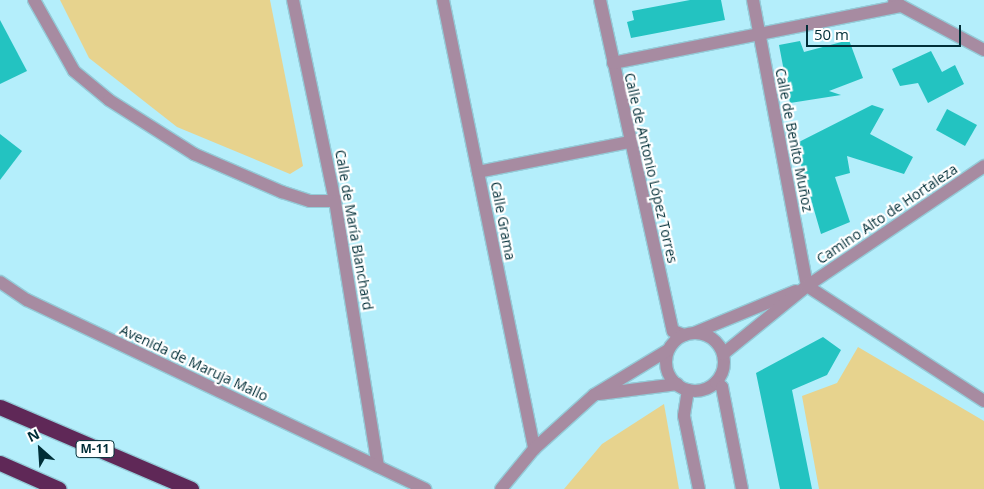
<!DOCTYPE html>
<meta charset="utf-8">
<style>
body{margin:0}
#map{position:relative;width:984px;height:489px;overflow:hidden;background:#b4eefb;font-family:"Open Sans",sans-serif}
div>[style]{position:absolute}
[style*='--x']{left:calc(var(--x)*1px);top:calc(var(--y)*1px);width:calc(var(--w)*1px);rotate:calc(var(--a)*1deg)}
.green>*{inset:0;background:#e7d38e}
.building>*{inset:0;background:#23c3c1}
.roads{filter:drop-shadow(1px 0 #94cbd8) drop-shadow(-1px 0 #94cbd8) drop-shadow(0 1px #94cbd8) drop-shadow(0 -1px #94cbd8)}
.minor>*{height:12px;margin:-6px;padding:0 6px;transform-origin:6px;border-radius:6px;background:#a78ba1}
.minor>.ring{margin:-6px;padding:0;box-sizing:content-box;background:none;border:12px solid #a78ba1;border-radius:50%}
.highway>*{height:15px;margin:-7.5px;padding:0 7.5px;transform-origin:7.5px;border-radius:7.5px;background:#5f2857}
span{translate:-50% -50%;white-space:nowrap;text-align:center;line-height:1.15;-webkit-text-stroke:4.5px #fff;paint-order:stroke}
.shield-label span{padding:1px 4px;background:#fff;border:1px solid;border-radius:4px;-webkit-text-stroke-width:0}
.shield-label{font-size:12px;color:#002e37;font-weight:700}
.street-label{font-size:14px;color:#002e37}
.north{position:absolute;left:15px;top:424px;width:50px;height:50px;-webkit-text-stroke:4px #fff;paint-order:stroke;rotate:334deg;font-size:14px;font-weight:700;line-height:20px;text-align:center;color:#002e37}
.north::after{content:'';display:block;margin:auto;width:18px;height:22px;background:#002e37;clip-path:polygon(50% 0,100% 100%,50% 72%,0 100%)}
.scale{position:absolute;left:806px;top:25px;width:155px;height:22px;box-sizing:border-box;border:2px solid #002e37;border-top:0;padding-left:6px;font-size:15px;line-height:18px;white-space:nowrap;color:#002e37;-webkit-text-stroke:4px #fff;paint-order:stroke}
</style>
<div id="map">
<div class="green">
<i style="clip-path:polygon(60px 0,270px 0,303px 166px,290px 174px,177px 127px,89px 58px)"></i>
<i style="clip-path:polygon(858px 347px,984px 421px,984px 489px,819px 489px,802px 396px,837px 383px)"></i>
<i style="clip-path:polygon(664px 404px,679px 489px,564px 489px,602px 444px)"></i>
</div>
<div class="building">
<i style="clip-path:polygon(690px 0,721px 0,725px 20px,631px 38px,627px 22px,634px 20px,632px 11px)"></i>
<i style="clip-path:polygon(0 20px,27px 71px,0 84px)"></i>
<i style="clip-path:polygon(849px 40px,863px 78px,829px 91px,841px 95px,790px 103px,779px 45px,800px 41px,804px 52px)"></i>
<i style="clip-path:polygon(931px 51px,942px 72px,955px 65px,964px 84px,928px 103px,918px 83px,900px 86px,892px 69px)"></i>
<i style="clip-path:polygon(872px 105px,884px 109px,870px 134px,913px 157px,904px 174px,847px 156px,850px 173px,835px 177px,850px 222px,821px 234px,795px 144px)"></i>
<i style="clip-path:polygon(947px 109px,977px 125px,965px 146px,936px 130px)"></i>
<i style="clip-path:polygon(0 134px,22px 151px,0 180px)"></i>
<i style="clip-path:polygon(823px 337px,841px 350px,827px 375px,792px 390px,812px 489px,780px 489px,756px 373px)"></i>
</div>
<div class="roads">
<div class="minor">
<i style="--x:34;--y:0;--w:81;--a:60.6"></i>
<i style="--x:74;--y:71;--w:45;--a:39.6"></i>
<i style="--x:109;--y:100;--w:101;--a:32.4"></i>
<i style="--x:194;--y:154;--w:96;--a:23.4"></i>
<i style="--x:282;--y:192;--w:29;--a:18"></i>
<i style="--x:310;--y:201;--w:25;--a:0"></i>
<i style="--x:293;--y:0;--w:205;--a:78.2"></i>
<i style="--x:335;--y:201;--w:269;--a:80.8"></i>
<i style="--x:443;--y:0;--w:458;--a:78.5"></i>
<i style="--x:600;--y:0;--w:339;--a:77.6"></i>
<i style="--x:673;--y:331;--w:12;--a:20"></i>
<i style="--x:753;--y:0;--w:291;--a:79.3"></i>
<i style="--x:894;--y:2;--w:102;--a:28.1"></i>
<i style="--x:613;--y:63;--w:294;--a:-11.2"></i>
<i style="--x:478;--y:172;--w:154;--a:-11.2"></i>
<i style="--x:0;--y:282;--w:32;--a:34"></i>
<i style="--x:27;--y:300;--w:441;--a:25.4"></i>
<i style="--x:807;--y:286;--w:211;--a:33"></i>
<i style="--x:694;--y:333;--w:110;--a:-22.4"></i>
<i class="ring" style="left:666px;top:333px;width:46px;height:46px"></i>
<i style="--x:723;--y:354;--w:108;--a:-39"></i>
<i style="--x:807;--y:286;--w:214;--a:-34.1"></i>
<i style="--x:716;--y:382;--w:8;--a:40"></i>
<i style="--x:722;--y:387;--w:104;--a:78.9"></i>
<i style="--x:688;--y:390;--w:26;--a:99"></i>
<i style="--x:684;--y:416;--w:75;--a:78.4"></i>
<i style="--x:599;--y:394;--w:79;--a:-7.3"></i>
<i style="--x:501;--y:489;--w:52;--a:-50.5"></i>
<i style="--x:534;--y:449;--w:81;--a:-42"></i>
<i style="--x:594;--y:395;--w:87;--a:-31.3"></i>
</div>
<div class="highway">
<i style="--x:0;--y:407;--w:208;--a:23.2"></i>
<i style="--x:0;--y:463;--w:64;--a:23.8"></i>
</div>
</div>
<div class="shield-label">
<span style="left:95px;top:449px">M-11</span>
</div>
<div class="street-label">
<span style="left:794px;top:140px;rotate:79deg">Calle de Benito Muñoz</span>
<span style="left:651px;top:168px;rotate:77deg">Calle de Antonio López Torres</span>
<span style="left:887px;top:214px;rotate:-34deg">Camino Alto de Hortaleza</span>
<span style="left:503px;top:221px;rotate:79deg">Calle Grama</span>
<span style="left:354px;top:230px;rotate:80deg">Calle de María Blanchard</span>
<span style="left:194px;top:363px;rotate:25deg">Avenida de Maruja Mallo</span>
</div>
<div class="north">N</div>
<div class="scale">50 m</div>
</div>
